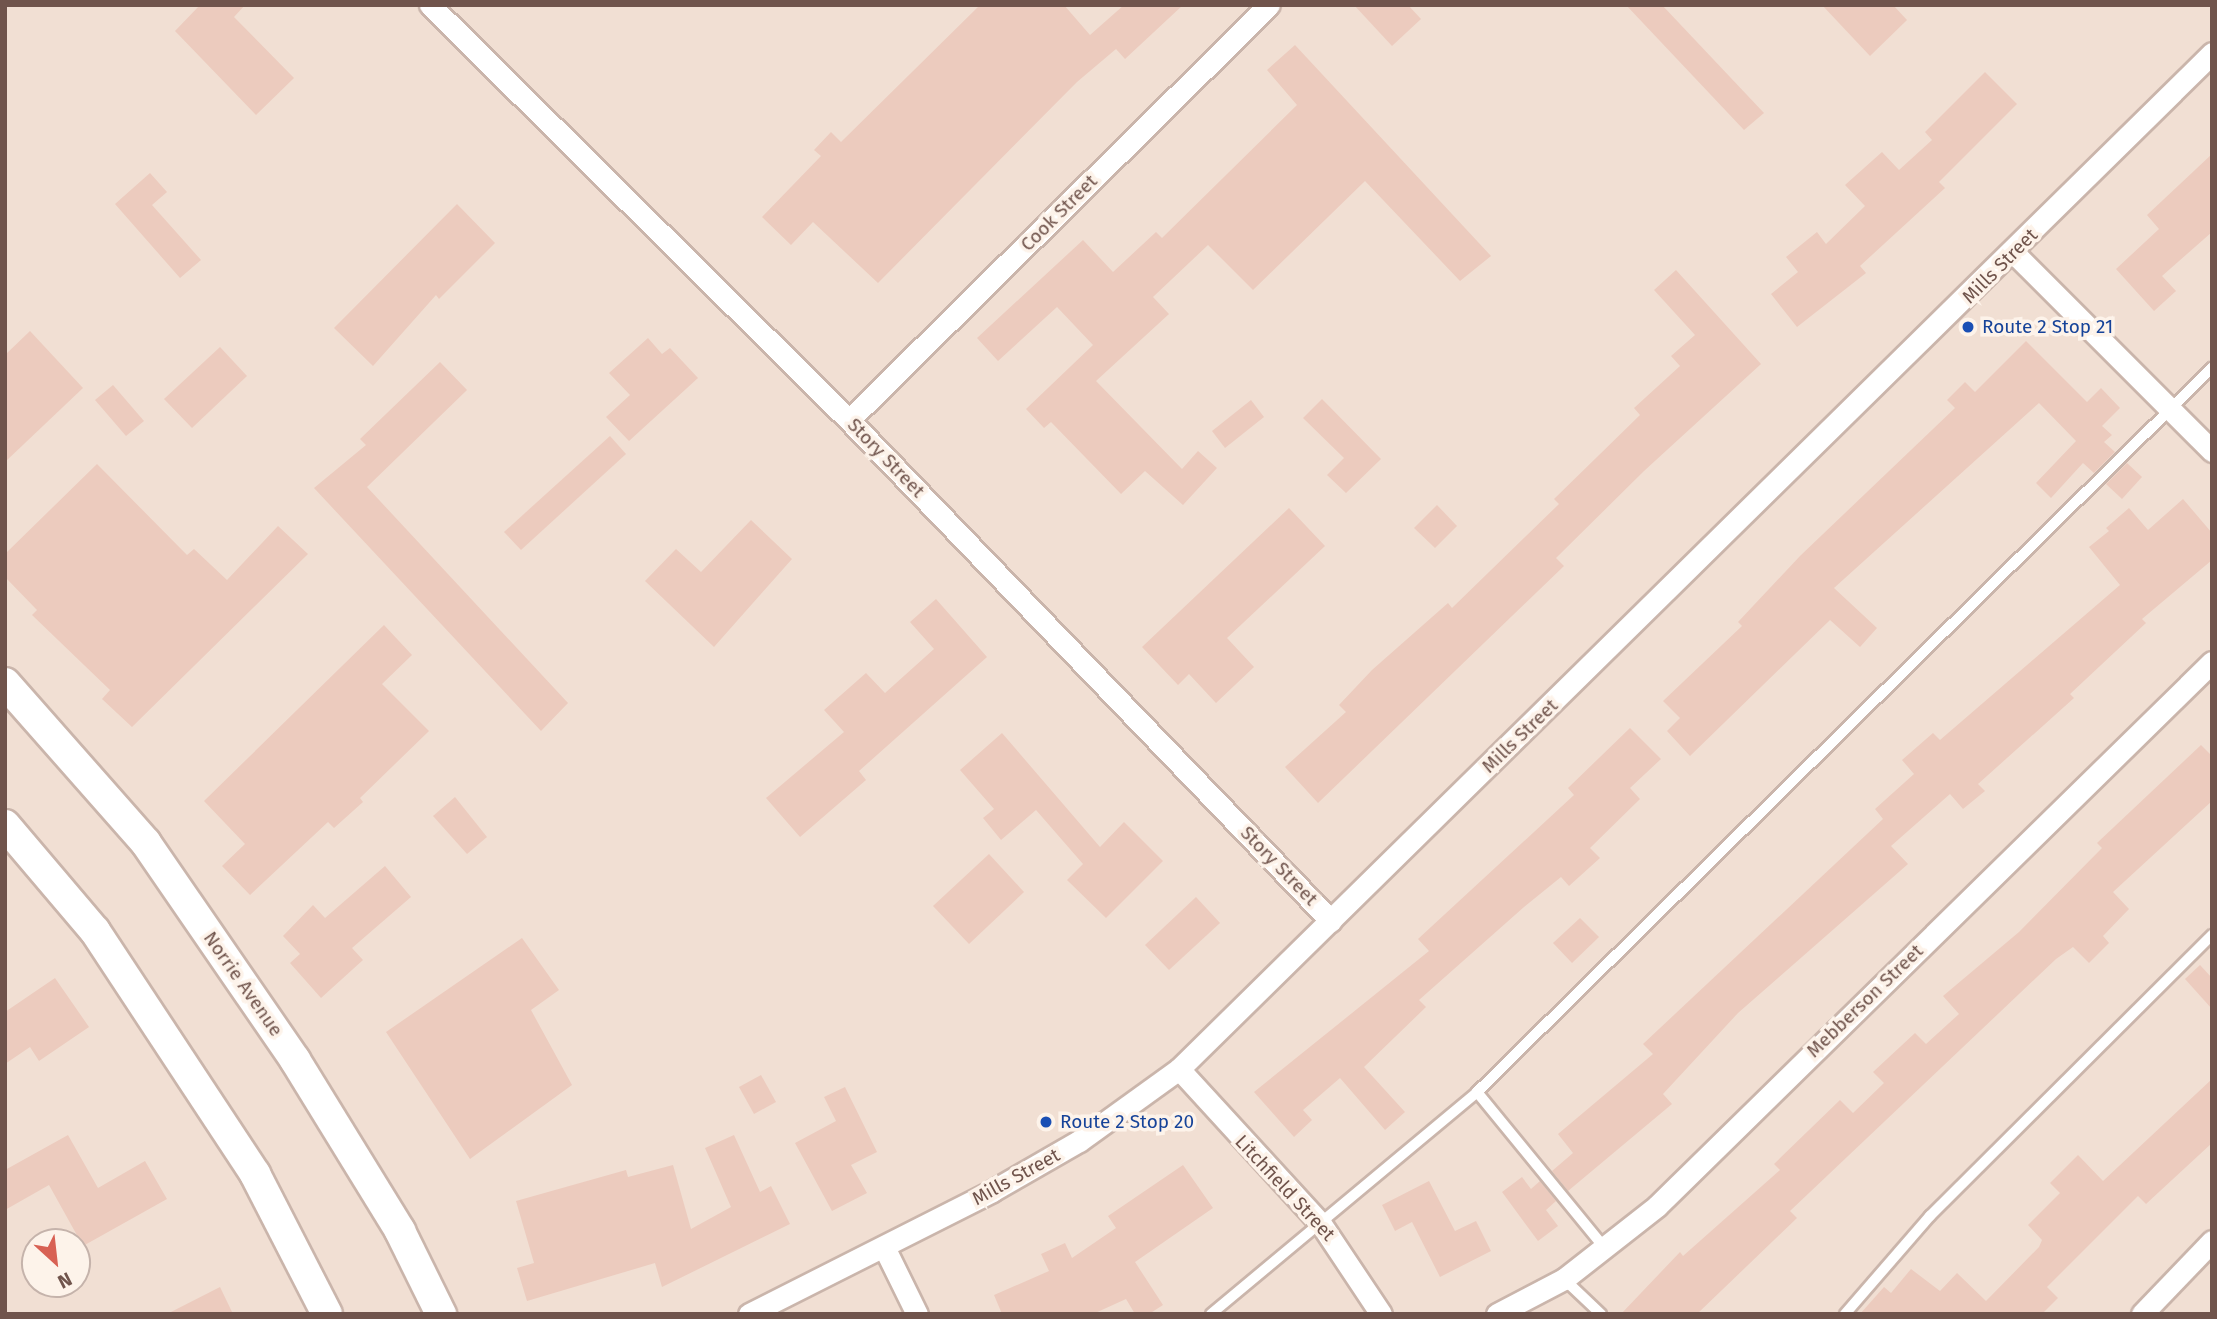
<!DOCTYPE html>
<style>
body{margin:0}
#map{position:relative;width:2217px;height:1319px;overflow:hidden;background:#faeee4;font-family:"Fira Sans",sans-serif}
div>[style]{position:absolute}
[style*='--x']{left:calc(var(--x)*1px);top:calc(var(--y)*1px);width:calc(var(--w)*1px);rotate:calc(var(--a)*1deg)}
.residential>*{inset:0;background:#f1dfd3}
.building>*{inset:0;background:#eccbbe}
.roads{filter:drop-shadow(2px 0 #cab5ab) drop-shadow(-2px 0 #cab5ab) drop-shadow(0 2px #cab5ab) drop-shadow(0 -2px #cab5ab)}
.service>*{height:10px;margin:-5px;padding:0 5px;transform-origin:5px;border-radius:5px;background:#fff}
.minor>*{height:21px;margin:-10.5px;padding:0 10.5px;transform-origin:10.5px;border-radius:10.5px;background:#fff}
.secondary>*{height:30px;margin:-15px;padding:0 15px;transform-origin:15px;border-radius:15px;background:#fff}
.dots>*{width:19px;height:19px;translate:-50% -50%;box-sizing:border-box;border:4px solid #fdf3ea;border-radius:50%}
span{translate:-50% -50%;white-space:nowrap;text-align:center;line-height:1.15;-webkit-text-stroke:7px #fdf3ea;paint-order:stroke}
.street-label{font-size:19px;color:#70544c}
.transit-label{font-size:19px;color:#164399}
.left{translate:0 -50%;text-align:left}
.frame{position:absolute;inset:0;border:7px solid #70544c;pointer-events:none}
.north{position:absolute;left:21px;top:1228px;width:70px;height:70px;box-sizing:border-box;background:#fdf3ea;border:2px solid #c5b3ab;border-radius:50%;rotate:153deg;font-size:19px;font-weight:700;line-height:28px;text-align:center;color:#70544c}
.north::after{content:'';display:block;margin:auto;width:24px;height:32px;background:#d86154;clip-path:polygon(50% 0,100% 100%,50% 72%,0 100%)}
</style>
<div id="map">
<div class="residential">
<i style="clip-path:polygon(evenodd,5px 5px,2212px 5px,2212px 1314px,5px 1314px,5px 5px,35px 1242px,77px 1242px,77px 1284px,35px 1284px,35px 1242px)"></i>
</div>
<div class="building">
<i style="clip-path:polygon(200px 5px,245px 5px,234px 17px,294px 78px,256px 115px,175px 31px)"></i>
<i style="clip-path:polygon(980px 5px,1064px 5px,1090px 35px,1124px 5px,1183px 5px,1125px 59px,1116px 49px,1077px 82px,878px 283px,813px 222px,791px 245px,762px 217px,821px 156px,814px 150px,831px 132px,841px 142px)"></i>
<i style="clip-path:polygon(1354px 5px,1408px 5px,1421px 19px,1392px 46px)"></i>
<i style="clip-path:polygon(1626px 5px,1662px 5px,1764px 113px,1744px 130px)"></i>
<i style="clip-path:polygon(1822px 5px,1893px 5px,1907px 20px,1870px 56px)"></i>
<i style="clip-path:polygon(1295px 45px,1491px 256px,1460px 281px,1365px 181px,1253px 290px,1208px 245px,1153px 297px,1169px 314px,1096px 381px,1182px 469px,1198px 451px,1217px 468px,1183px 505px,1145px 471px,1121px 494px,1051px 422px,1044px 428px,1026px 409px,1093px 345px,1057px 307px,998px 361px,977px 338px,1083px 240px,1113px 272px,1156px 232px,1162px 238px,1297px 105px,1267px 70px)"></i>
<i style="clip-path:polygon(1985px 72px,2017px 104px,1939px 182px,1945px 188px,1860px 266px,1866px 273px,1797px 327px,1771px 294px,1798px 272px,1786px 257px,1817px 232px,1826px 244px,1865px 206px,1845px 185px,1882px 152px,1899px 170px,1932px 140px,1925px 132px)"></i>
<i style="clip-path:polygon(2212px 154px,2212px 232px,2162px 276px,2176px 291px,2154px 311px,2116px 269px,2159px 229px,2147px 215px)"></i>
<i style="clip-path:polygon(150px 173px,167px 192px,152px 205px,201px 260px,180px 278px,115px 204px)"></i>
<i style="clip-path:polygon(457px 204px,495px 243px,439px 299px,436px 295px,373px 366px,334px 328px)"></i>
<i style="clip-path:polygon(1676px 270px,1761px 364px,1644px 471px,1556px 558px,1564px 566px,1318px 803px,1285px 767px,1346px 712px,1339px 705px,1372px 670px,1448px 603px,1452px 608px,1559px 504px,1554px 499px,1640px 415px,1634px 408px,1680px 366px,1671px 356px,1695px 335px,1654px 290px)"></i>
<i style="clip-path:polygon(30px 331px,83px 388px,5px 462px,5px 355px)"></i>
<i style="clip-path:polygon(648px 338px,662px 354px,670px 348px,698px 378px,629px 441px,606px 417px,630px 395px,609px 373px)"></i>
<i style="clip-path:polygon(2026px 341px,2087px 402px,2101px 388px,2120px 408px,2102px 426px,2112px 435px,2104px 442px,2115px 452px,2094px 473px,2083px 463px,2051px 498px,2036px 483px,2076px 441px,2039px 403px,1834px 588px,1877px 628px,1860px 647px,1830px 620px,1690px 756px,1667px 731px,1680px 718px,1663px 701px,1742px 626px,1738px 622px,1800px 556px,1955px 408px,1947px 400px,1965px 382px,1975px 392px)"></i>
<i style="clip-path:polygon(220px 347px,247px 376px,192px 428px,164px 399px)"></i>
<i style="clip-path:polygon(440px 362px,467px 390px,367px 487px,568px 703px,541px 731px,314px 488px,366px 445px,360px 439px)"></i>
<i style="clip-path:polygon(113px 385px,144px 421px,126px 436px,95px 400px)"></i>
<i style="clip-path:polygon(1322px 399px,1381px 459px,1346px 493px,1327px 475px,1344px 458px,1303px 418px)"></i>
<i style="clip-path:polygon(1251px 400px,1264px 417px,1225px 448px,1212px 431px)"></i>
<i style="clip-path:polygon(610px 436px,626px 454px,521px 550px,504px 532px)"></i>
<i style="clip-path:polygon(2127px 463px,2142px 477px,2122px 499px,2106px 484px)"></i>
<i style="clip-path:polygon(97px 464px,187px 555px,194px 549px,227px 580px,278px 526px,308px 554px,132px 727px,102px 699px,110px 690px,32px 615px,37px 610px,5px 577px,5px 554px)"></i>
<i style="clip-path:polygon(2183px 499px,2212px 533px,2212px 560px,2142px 619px,2146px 623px,2070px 694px,2074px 698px,1978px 784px,1985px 791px,1963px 809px,1950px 794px,1891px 846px,1908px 864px,1738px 1013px,1663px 1094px,1672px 1104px,1568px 1191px,1552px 1171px,1573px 1153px,1558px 1134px,1653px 1054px,1643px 1044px,1883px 819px,1875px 809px,1914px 774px,1902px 760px,1933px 733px,1940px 740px,2120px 585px,2089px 547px,2109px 531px,2106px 528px,2129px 508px,2148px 530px)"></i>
<i style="clip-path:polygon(1437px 505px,1457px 526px,1435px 548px,1414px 528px)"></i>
<i style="clip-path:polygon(1289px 508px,1325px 546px,1227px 638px,1254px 667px,1216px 703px,1189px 674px,1178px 685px,1142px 647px)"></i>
<i style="clip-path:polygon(751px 520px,792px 559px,714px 647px,645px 581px,676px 549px,701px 572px)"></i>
<i style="clip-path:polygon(936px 599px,987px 657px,859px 771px,866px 780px,800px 837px,766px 798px,844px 732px,824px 710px,866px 673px,885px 693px,934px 649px,910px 622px)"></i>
<i style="clip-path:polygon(384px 625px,412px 655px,382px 684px,429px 731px,360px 798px,363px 802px,334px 828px,328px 822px,250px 895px,222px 866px,245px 844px,204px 801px)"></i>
<i style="clip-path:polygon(1630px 728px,1661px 759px,1630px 788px,1640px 799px,1590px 848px,1600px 858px,1569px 886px,1561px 877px,1524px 907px,1419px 1000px,1426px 1007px,1364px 1067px,1405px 1112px,1385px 1130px,1340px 1078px,1303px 1110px,1312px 1120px,1294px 1137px,1254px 1092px,1429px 951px,1418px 939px,1574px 795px,1568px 788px)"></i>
<i style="clip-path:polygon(1002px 733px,1100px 847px,1124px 822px,1163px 861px,1106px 918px,1067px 880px,1083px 864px,1036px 810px,1001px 840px,983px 818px,994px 809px,960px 770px)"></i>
<i style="clip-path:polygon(2201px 745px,2212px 756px,2212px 801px,2113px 892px,2129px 909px,2103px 936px,2109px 943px,2089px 963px,2073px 947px,2056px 959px,1790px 1211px,1797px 1218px,1697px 1314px,1621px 1314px,1680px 1252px,1683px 1256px,1780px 1170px,1774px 1164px,1840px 1100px,1853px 1113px,1884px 1083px,1873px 1072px,1915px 1033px,1926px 1044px,1959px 1014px,1943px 996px,2019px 932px,2102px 848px,2097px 843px)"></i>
<i style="clip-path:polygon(455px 797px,487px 837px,467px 854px,433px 816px)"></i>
<i style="clip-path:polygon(989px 854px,1024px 892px,969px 944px,933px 906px)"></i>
<i style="clip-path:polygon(385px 866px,411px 897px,352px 948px,363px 960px,321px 998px,290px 963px,300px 954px,283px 936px,313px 905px,325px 918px)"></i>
<i style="clip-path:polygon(1196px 897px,1220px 923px,1169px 970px,1145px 945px)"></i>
<i style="clip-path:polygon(1580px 918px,1599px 937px,1572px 963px,1553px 943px)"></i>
<i style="clip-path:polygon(522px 938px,559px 990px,531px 1010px,572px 1085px,470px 1159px,386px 1032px)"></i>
<i style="clip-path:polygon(2200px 965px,2212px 978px,2212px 1009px,2185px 979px)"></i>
<i style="clip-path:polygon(55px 978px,89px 1027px,39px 1061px,30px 1047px,5px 1064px,5px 1012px)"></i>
<i style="clip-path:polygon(761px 1075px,776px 1102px,754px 1114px,739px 1087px)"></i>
<i style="clip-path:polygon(2212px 1079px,2212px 1143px,2146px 1204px,2138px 1196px,2047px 1287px,2058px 1298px,2042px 1314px,1860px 1314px,1884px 1287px,1891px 1293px,1911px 1269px,1940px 1291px,1957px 1273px,1986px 1301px,2039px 1247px,2042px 1240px,2028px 1225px,2060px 1193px,2050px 1183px,2078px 1155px,2103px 1181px)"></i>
<i style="clip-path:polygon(845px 1087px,877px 1152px,851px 1165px,867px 1193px,832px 1211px,795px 1143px,836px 1121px,824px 1097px)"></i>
<i style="clip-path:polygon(68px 1135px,98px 1188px,145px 1161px,167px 1199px,83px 1246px,49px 1185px,5px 1210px,5px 1170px)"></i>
<i style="clip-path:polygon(734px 1135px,760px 1192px,771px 1186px,790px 1224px,662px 1287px,655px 1263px,527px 1301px,517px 1268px,534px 1263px,516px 1201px,626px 1170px,628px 1177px,673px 1165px,691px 1229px,731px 1207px,705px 1148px)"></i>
<i style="clip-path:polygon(1183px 1165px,1213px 1208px,1135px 1262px,1163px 1305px,1149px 1314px,1135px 1314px,1126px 1299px,1093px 1314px,1002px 1314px,994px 1295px,1049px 1271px,1041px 1254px,1065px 1243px,1072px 1258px,1116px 1228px,1108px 1216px)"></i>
<i style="clip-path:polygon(1522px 1177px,1531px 1189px,1540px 1181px,1556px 1201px,1546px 1210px,1558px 1226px,1538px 1241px,1502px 1192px)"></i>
<i style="clip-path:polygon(1429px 1181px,1455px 1231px,1476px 1221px,1491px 1251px,1440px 1277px,1412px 1222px,1395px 1231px,1382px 1205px)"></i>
<i style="clip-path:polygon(220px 1287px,233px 1314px,167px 1314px)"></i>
</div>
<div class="roads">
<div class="service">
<i style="--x:1477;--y:1092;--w:200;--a:50.7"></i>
<i style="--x:1564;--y:1279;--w:51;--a:43.4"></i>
<i style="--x:1211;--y:1314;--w:346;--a:-39.8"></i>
<i style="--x:1477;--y:1092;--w:1032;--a:-44.57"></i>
<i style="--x:1845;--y:1314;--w:130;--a:-49.1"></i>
<i style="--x:1930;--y:1216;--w:398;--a:-44.9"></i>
</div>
<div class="minor">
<i style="--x:430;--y:5;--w:590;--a:44.73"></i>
<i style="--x:849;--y:420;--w:695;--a:46.11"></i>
<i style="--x:2014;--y:253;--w:280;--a:45"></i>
<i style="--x:849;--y:420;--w:590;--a:-44.66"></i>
<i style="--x:1179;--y:1069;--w:210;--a:47.5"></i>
<i style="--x:1321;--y:1224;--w:108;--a:56.3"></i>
<i style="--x:884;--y:1247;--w:75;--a:63.8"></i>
<i style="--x:749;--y:1314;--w:272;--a:-26.8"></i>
<i style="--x:992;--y:1191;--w:100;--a:-29.9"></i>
<i style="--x:1079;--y:1141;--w:123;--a:-35.8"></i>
<i style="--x:1179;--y:1069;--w:1449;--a:-44.52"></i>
<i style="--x:1497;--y:1314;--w:76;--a:-27.6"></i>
<i style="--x:1564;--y:1279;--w:118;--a:-38.1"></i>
<i style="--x:1657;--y:1206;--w:777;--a:-44.43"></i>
<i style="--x:2142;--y:1314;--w:101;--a:-46.2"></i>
</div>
<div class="secondary">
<i style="--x:5;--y:683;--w:213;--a:48.6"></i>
<i style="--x:146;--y:843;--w:263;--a:55.5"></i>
<i style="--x:295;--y:1060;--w:201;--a:58.4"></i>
<i style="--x:400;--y:1231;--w:93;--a:63.7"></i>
<i style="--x:5;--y:825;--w:139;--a:49.7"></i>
<i style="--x:95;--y:931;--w:291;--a:56.6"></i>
<i style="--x:255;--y:1174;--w:157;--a:62.8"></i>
</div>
</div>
<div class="dots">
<i style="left:1968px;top:327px;background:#1a4fb4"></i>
<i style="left:1046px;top:1122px;background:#1a4fb4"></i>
</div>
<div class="street-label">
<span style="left:1059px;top:213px;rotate:-45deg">Cook Street</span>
<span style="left:2000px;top:266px;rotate:-45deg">Mills Street</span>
<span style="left:886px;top:458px;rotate:46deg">Story Street</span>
<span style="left:1520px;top:736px;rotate:-44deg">Mills Street</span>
<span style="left:1279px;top:866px;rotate:46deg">Story Street</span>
<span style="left:243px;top:984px;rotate:55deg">Norrie Avenue</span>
<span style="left:1865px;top:1001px;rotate:-44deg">Mebberson Street</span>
<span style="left:1016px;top:1177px;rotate:-29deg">Mills Street</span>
<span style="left:1285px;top:1188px;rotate:47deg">Litchfield Street</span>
</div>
<div class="transit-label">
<span class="left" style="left:1982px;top:327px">Route 2 Stop 21</span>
<span class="left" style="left:1060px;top:1122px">Route 2 Stop 20</span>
</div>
<div class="frame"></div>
<div class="north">N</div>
</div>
